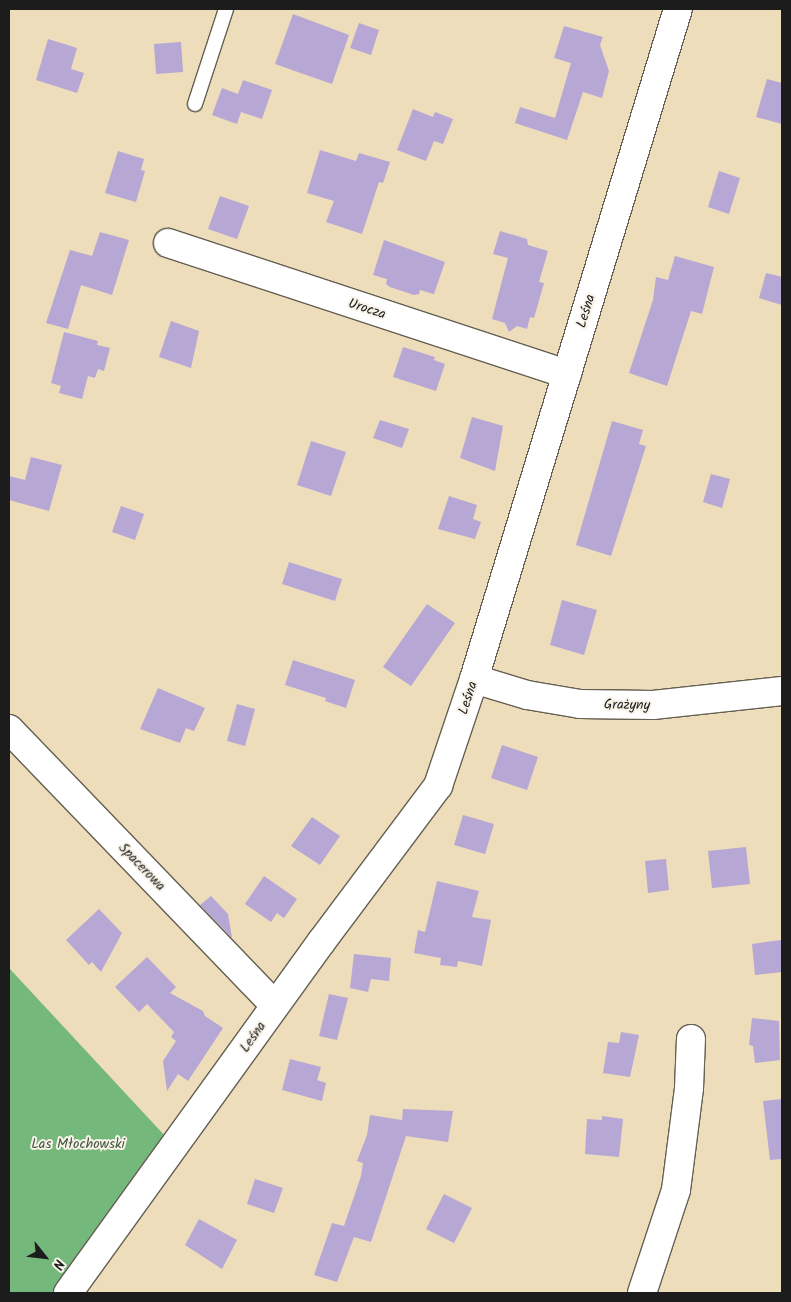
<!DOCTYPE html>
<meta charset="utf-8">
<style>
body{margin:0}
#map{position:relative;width:791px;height:1302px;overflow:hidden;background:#edddba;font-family:Kalam,sans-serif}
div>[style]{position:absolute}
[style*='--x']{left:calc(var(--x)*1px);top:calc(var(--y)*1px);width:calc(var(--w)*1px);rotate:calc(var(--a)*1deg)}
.forest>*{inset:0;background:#74b87b}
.building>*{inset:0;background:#b7a7d5}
.roads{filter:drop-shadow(1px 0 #656053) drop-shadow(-1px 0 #656053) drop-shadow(0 1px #656053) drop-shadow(0 -1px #656053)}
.lane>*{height:14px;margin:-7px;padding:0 7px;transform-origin:7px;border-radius:7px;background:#fff}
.street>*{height:28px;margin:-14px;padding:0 14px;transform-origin:14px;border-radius:14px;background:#fff}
span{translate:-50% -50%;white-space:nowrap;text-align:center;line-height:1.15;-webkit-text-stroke:4px #f7f3e8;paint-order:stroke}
.street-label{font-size:14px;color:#1c1c1c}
.park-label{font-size:14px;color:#3f543f}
.frame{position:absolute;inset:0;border:10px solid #1c1c1c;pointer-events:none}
.north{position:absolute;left:20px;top:1232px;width:50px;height:50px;-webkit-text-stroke:4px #f7f3e8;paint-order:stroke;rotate:119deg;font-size:14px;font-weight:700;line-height:20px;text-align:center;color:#1c1c1c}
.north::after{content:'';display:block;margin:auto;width:18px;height:22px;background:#1c1c1c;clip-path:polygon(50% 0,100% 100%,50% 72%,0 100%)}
</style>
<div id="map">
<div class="forest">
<i style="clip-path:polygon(9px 968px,166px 1137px,83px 1257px,52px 1293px,9px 1293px)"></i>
</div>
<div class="building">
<i style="clip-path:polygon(293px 14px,349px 35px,332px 84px,275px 64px)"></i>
<i style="clip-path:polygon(359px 23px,379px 30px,371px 55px,350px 48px)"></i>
<i style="clip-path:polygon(564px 26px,603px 37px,600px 45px,609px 71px,602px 98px,583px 92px,567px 140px,515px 123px,520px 107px,555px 118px,571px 63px,554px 58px)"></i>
<i style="clip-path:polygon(48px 39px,77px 48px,71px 69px,84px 73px,77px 93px,36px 80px)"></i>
<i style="clip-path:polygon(181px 42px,183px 72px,156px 74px,154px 44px)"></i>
<i style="clip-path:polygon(767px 79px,782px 83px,782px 124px,756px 117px)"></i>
<i style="clip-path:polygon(243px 80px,272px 90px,262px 119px,241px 112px,237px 124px,212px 115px,222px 88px,238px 94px)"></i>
<i style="clip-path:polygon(413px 109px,433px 117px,435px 112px,453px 119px,443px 144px,434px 141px,426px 161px,397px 150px)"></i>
<i style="clip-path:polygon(320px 150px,356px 161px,359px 153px,390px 162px,383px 183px,379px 182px,362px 234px,326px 222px,334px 201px,307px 193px)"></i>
<i style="clip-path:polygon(118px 151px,144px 159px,141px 170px,145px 171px,136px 202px,105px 193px)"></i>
<i style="clip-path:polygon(719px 171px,740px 178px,729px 214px,708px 207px)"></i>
<i style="clip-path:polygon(220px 196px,249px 206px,237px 239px,208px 229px)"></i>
<i style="clip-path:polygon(500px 231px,527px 239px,528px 245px,548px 251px,539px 282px,544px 283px,534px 318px,530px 317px,527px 329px,517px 326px,509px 332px,505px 323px,492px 319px,508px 258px,493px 254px)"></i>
<i style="clip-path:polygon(100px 232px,129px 240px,112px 295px,81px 285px,68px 329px,46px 323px,70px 250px,92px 256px)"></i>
<i style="clip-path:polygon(384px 240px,445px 262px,434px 294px,420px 290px,419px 294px,414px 295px,390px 287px,386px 284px,387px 279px,373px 275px)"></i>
<i style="clip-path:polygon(675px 256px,714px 267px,702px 314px,691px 311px,667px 386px,629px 373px,653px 300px,656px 277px,668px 280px)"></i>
<i style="clip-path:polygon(766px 273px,782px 277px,782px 305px,759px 298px)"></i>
<i style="clip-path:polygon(171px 321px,199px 331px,191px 368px,159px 357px)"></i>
<i style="clip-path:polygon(64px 332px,98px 341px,97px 345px,110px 348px,104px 371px,98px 369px,95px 378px,88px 376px,82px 399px,59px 393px,61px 386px,51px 383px)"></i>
<i style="clip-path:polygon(403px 347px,435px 357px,434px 360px,445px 364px,436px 391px,393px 377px)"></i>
<i style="clip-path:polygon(472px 417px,503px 426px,495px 471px,460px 458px)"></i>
<i style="clip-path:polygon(380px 420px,409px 429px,402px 448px,373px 438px)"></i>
<i style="clip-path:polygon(612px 421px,643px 430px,639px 444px,646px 446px,611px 556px,576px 545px)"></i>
<i style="clip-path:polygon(311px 441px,346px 452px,331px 496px,297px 485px)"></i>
<i style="clip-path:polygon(31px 457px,62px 465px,49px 511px,9px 500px,9px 476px,25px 480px)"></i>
<i style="clip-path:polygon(711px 474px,730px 479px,722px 508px,703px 502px)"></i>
<i style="clip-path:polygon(449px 496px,477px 505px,473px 519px,481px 522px,475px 539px,438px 529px)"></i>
<i style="clip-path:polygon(121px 506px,144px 514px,135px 540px,112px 532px)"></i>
<i style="clip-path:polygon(289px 562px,342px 579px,335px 601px,282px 584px)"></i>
<i style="clip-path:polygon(562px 600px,597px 610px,584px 655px,550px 645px)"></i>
<i style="clip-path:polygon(427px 604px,455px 623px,411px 686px,383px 667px)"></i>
<i style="clip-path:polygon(293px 660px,355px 680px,346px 708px,325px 701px,326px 698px,285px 685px)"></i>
<i style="clip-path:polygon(158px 688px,205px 708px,194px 731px,186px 728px,180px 743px,140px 729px)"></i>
<i style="clip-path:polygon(237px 704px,255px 709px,245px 746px,227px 741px)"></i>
<i style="clip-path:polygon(502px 745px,538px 757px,527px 790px,491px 778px)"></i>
<i style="clip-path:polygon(463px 815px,494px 824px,485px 854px,454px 845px)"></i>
<i style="clip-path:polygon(312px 817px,340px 836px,320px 865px,291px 846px)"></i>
<i style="clip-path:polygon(746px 847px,750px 884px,712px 888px,708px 851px)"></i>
<i style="clip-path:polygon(666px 859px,669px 890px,648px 893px,645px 861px)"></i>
<i style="clip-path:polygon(264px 876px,297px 899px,284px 918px,277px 913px,271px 922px,245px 904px)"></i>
<i style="clip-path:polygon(437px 881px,479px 891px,472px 917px,491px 920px,482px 966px,458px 961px,457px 967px,440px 965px,441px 958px,414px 953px,418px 930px,425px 932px)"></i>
<i style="clip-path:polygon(211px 896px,228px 914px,232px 938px,200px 905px)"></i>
<i style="clip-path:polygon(99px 909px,122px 933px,101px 972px,92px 962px,89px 965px,66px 940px)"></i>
<i style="clip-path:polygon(781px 940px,782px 972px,755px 975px,752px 944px)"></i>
<i style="clip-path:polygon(354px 954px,391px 958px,389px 981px,371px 979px,368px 992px,350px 988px)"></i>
<i style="clip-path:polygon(147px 957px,176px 987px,170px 993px,203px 1011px,205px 1016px,223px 1028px,188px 1081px,178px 1074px,167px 1091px,163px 1061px,176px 1041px,171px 1037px,174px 1032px,147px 1004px,139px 1012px,115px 987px)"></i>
<i style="clip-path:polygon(329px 994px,348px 998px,337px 1040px,319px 1036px)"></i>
<i style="clip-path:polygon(752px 1018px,779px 1021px,780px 1060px,755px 1063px,753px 1046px,749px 1045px)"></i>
<i style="clip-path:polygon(621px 1032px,639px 1035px,630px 1077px,603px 1073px,608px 1042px,619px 1043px)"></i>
<i style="clip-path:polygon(290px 1059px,321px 1067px,317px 1080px,326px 1083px,322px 1101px,282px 1090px)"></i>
<i style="clip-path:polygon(782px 1099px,782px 1159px,770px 1160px,763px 1101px)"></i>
<i style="clip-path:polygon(403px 1109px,453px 1111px,448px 1142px,406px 1136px,371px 1242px,354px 1237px,337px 1282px,314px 1275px,332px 1223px,344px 1226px,361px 1176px,363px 1163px,357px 1161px,367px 1135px,370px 1115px,402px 1120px)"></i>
<i style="clip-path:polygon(602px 1116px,623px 1119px,619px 1157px,585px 1154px,587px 1119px,602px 1120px)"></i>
<i style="clip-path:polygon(255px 1179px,283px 1188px,274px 1213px,247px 1204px)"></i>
<i style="clip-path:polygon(444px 1194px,472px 1208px,454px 1243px,426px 1229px)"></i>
<i style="clip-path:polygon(199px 1219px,237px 1240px,222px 1269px,185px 1245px)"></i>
</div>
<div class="roads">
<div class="lane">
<i style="--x:195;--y:104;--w:100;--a:-71.9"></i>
</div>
<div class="street">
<i style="--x:168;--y:243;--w:420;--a:18.2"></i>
<i style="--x:474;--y:679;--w:55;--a:16.8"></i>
<i style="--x:527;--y:695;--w:54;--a:9.6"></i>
<i style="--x:580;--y:704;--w:73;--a:0.8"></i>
<i style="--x:653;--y:705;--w:130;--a:-6.2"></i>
<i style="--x:9;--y:729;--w:383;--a:46.1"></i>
<i style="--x:68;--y:1293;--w:434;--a:-54.2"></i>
<i style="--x:322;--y:941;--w:194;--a:-53.2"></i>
<i style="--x:438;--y:786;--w:113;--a:-71.4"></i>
<i style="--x:474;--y:679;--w:700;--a:-73.07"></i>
<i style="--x:642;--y:1293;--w:108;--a:-71.7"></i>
<i style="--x:676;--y:1190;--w:103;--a:-82.7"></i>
<i style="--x:689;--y:1088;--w:49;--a:-87.7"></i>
</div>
</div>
<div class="street-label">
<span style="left:367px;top:309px;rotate:18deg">Urocza</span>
<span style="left:586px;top:311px;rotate:-73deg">Leśna</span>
<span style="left:468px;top:698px;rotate:-72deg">Leśna</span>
<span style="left:627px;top:705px;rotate:1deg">Grażyny</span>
<span style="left:142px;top:867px;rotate:46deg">Spacerowa</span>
<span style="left:253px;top:1037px;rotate:-55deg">Leśna</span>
</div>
<div class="park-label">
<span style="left:78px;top:1144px">Las Młochowski</span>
</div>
<div class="frame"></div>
<div class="north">N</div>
</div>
